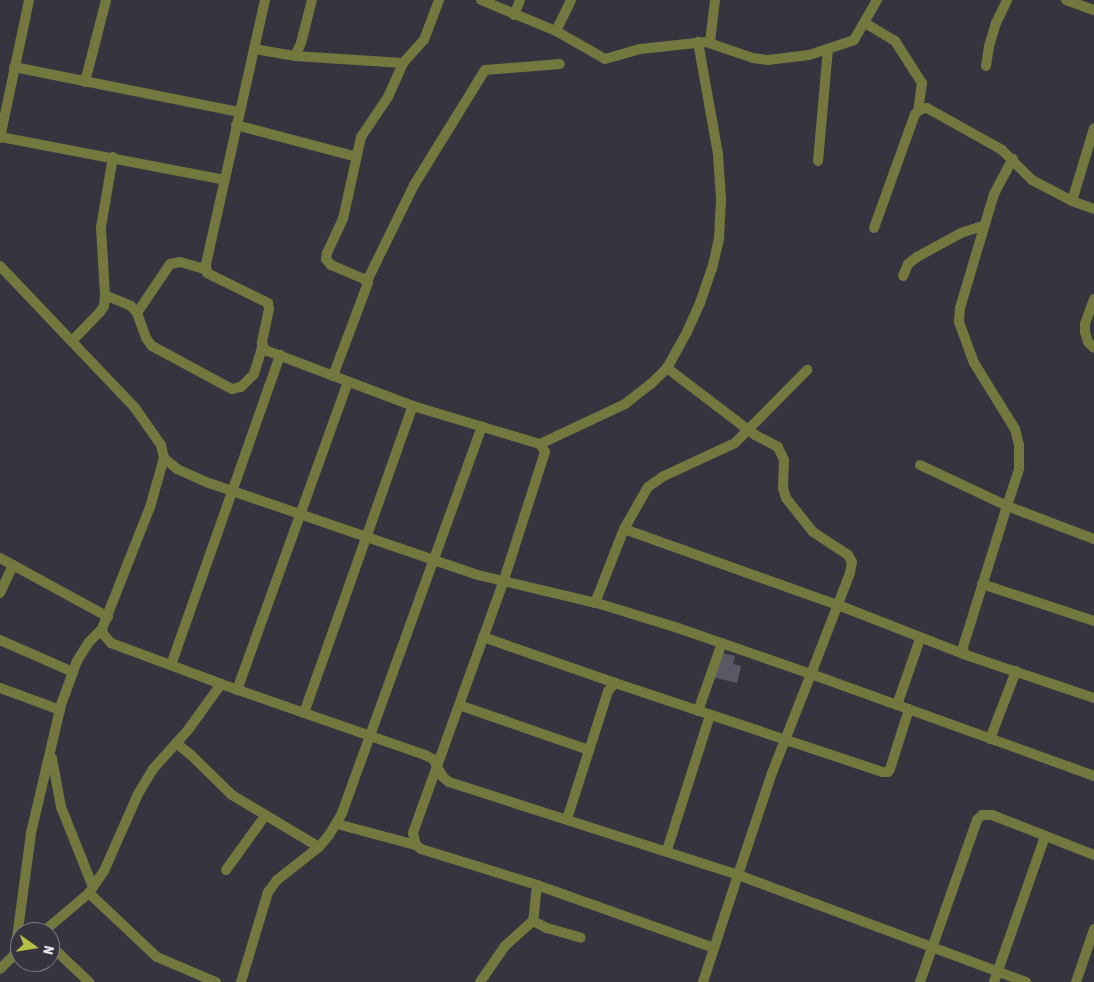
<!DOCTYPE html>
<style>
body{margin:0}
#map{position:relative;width:1094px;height:982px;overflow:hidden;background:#35343f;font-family:"Asap Condensed",sans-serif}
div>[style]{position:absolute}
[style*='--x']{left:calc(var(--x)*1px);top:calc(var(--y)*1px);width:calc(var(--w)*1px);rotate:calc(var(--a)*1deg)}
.building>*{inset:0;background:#595864}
.street>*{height:10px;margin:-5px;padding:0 5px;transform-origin:5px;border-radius:5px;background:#72783e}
span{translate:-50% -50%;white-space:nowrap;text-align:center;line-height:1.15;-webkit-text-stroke:4px #35343f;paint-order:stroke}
.north{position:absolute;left:10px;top:922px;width:50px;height:50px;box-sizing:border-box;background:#35343f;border:1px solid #7c7b85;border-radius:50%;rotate:103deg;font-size:14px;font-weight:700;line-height:20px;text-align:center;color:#e6e6ed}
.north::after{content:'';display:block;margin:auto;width:18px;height:22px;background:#b7c148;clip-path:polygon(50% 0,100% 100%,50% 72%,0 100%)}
</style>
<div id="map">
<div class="building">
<i style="clip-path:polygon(718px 652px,735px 656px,733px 664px,741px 666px,737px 683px,712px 677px)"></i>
</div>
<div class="street">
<i style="--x:265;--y:0;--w:271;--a:102.6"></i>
<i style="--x:206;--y:264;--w:9;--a:84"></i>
<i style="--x:207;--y:273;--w:68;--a:26.2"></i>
<i style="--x:268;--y:303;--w:6;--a:81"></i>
<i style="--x:269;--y:309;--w:35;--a:102"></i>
<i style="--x:262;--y:343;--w:8;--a:67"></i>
<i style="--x:265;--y:350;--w:158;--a:20.7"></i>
<i style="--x:413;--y:406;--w:133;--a:16.7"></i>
<i style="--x:540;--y:444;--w:9;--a:58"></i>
<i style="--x:545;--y:452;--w:134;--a:107.8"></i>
<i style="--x:504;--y:580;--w:269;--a:109.8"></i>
<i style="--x:413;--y:833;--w:12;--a:76"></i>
<i style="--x:416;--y:845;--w:6;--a:39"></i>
<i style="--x:421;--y:849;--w:121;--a:17.2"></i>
<i style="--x:537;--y:885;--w:188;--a:19.6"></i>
<i style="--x:481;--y:0;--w:81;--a:22.5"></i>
<i style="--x:556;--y:31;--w:56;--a:29.7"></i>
<i style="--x:605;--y:59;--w:36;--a:-16"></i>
<i style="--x:640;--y:49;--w:66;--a:-6.1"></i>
<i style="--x:706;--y:42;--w:50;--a:18.8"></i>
<i style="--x:753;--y:58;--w:15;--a:8"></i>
<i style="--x:768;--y:60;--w:41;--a:-7"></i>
<i style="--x:809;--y:55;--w:47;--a:-18.4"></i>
<i style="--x:854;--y:40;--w:46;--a:-60.1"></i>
<i style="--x:1066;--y:0;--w:30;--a:20"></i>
<i style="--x:514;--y:15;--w:16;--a:-68"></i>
<i style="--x:865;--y:23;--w:35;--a:31"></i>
<i style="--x:895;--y:41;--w:50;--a:57.3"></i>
<i style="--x:922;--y:83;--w:28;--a:98"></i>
<i style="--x:556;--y:31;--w:34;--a:-64"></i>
<i style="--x:710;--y:42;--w:42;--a:-83.2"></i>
<i style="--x:254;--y:49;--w:42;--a:9.7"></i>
<i style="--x:295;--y:56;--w:14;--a:-65"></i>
<i style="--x:301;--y:43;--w:44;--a:-75.7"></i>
<i style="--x:295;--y:56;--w:108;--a:3.7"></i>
<i style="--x:986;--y:66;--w:20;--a:-81"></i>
<i style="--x:989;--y:46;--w:24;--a:-73"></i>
<i style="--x:996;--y:23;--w:25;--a:-64"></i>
<i style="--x:14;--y:67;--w:229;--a:11.3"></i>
<i style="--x:85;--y:82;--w:85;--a:-75.6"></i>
<i style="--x:236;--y:125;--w:125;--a:14.8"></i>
<i style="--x:0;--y:137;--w:229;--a:10.8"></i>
<i style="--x:0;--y:138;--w:141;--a:-78.1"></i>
<i style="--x:818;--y:161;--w:112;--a:-84.9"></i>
<i style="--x:1072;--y:201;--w:76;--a:-73.2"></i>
<i style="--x:874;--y:228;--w:121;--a:-70.2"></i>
<i style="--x:915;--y:114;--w:8;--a:-40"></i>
<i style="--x:921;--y:109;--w:6;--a:-9"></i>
<i style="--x:927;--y:108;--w:86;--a:29.2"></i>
<i style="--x:1002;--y:150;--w:42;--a:45"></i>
<i style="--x:1032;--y:180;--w:45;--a:27.7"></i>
<i style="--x:1072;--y:201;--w:23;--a:20"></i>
<i style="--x:0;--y:266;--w:196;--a:46.4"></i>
<i style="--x:135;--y:408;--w:45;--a:54.9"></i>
<i style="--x:161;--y:445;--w:13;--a:77"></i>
<i style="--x:164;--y:458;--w:51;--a:105.9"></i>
<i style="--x:150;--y:507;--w:131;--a:111.5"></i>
<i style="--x:102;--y:629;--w:6;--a:72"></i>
<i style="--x:104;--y:635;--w:11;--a:49"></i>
<i style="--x:111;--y:643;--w:117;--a:20.4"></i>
<i style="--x:221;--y:684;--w:216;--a:19.2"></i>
<i style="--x:425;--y:755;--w:9;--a:27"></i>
<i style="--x:433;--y:759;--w:21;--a:61"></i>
<i style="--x:443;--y:777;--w:8;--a:40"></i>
<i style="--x:449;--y:782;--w:304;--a:17.8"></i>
<i style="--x:738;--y:875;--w:113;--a:108.1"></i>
<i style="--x:903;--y:276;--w:13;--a:-67"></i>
<i style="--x:908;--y:264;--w:11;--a:-38"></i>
<i style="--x:917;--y:257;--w:50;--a:-28.6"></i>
<i style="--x:961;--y:233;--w:25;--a:-18"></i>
<i style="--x:367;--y:281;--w:107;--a:-63.9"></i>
<i style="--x:414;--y:185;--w:135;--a:-58.3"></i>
<i style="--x:485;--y:70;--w:75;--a:-4.6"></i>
<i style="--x:105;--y:295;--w:28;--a:23"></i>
<i style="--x:131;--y:306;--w:9;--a:49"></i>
<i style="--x:137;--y:313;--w:27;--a:70"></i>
<i style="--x:146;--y:338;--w:10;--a:53"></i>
<i style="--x:152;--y:346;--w:91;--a:28.3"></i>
<i style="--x:232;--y:389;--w:9;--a:-13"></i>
<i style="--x:241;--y:387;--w:18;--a:-45"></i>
<i style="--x:254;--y:374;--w:28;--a:-73"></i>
<i style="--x:1094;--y:299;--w:27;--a:110"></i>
<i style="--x:1085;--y:324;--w:8;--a:90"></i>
<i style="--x:1085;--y:332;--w:10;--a:73"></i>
<i style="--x:1088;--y:342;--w:8;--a:45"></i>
<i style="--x:137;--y:313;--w:59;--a:-56"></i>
<i style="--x:170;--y:264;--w:10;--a:-11"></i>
<i style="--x:180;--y:262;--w:26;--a:16"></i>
<i style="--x:72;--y:341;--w:40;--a:-46"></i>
<i style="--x:100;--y:312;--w:7;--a:-56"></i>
<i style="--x:104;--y:306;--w:11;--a:-85"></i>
<i style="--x:105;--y:295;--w:68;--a:-93.4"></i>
<i style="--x:101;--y:227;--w:71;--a:-80.3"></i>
<i style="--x:333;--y:376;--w:99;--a:-69.4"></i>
<i style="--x:368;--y:283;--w:6;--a:-135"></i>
<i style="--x:364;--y:279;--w:36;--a:-157"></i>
<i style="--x:331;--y:265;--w:8;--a:-130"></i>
<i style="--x:326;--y:259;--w:6;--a:-81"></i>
<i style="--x:327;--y:253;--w:38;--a:-65"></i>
<i style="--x:343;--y:219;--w:84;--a:-77.6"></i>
<i style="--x:361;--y:137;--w:48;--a:-56"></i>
<i style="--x:388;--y:97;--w:37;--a:-66"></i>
<i style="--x:403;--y:63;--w:31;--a:-48"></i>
<i style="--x:424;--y:40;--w:43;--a:-69.4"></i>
<i style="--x:540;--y:444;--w:94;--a:-25.2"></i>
<i style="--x:625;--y:404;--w:33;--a:-38"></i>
<i style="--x:651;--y:384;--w:23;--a:-45"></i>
<i style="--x:667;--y:368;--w:41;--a:-60.9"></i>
<i style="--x:687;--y:332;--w:32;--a:-66"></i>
<i style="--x:700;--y:303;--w:36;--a:-71"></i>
<i style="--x:712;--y:269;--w:32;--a:-77"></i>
<i style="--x:719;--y:238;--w:39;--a:-87"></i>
<i style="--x:721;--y:199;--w:45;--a:-93.8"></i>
<i style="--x:718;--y:154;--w:114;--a:-100.1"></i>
<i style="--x:164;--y:458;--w:17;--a:40"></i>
<i style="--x:177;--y:469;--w:35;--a:24"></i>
<i style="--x:209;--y:483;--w:284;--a:18.9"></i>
<i style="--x:478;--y:575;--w:125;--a:13.4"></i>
<i style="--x:600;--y:604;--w:82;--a:17.1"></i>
<i style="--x:678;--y:628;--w:141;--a:19.1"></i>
<i style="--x:811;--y:674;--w:108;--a:-68.9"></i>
<i style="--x:850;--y:573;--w:11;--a:-80"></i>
<i style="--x:852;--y:562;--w:8;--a:-120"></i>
<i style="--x:848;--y:555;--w:42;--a:-146.7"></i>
<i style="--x:813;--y:532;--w:43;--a:-128.5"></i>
<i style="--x:786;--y:498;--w:10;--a:-107"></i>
<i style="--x:783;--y:488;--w:28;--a:-88"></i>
<i style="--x:784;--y:460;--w:14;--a:-115"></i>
<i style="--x:778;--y:447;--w:26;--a:-152"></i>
<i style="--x:755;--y:435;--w:111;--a:-142.7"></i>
<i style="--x:920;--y:465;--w:96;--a:25.2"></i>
<i style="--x:1007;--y:506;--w:40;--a:-72"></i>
<i style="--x:1019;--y:468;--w:23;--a:-90"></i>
<i style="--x:1019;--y:445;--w:16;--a:-104"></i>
<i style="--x:1015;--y:429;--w:78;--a:-121.8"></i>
<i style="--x:974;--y:363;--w:44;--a:-110.1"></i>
<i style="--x:959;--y:322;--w:14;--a:-86"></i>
<i style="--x:960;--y:308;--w:119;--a:-73.4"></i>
<i style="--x:994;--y:194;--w:40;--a:-62"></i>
<i style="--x:624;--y:529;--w:227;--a:19.6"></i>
<i style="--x:838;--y:605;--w:135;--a:21.3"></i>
<i style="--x:1094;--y:539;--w:93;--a:-159.2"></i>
<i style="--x:1007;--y:506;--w:148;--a:107.3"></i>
<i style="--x:963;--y:647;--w:7;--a:82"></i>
<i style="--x:964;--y:654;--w:5;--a:22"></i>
<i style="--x:969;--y:656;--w:132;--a:18.6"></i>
<i style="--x:0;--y:558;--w:123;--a:28.6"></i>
<i style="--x:982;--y:584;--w:118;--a:18.3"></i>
<i style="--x:0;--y:593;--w:31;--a:-65"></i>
<i style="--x:595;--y:603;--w:79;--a:-68.6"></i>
<i style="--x:624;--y:529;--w:48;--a:-60.3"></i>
<i style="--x:648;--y:487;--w:19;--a:-35"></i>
<i style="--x:664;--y:476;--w:78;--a:-24.9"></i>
<i style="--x:735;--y:443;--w:103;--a:-45.4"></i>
<i style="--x:483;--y:637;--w:140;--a:19.2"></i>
<i style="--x:0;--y:640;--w:80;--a:23.7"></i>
<i style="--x:171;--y:665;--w:329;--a:-70.6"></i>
<i style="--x:0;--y:688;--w:64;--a:20.1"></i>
<i style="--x:237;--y:690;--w:327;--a:-70.2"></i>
<i style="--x:459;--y:705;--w:138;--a:19.1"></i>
<i style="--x:897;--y:705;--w:70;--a:-70.8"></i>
<i style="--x:698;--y:711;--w:72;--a:-70.6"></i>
<i style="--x:304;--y:713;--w:326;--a:-70.5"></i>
<i style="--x:990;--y:739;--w:73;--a:-69.1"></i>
<i style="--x:176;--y:743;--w:19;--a:39"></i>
<i style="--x:191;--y:755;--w:57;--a:44.3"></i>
<i style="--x:232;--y:795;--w:101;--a:30.9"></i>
<i style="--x:52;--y:758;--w:50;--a:79.6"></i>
<i style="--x:61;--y:807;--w:86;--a:68.2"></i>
<i style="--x:567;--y:819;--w:134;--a:-72.2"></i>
<i style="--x:608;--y:691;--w:11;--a:-49"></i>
<i style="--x:615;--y:683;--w:281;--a:18.4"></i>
<i style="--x:882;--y:772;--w:6;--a:0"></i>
<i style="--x:888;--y:772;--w:4;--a:-56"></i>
<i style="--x:890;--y:769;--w:63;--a:-72.4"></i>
<i style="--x:337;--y:824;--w:82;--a:14.9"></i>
<i style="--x:667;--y:850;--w:142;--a:-72.3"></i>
<i style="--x:226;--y:870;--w:67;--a:-54.2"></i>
<i style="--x:537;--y:885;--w:36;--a:96"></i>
<i style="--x:533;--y:921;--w:16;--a:27"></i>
<i style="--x:547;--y:928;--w:35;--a:16"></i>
<i style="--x:89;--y:893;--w:93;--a:43.3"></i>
<i style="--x:157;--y:957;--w:64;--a:23"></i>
<i style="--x:43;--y:932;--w:60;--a:-40.3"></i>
<i style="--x:89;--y:893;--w:27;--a:-56"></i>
<i style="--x:104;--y:871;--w:84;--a:-66.2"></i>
<i style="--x:138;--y:794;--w:29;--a:-59"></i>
<i style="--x:153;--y:769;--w:52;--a:-48.1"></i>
<i style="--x:188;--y:730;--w:57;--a:-54.3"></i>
<i style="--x:50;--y:945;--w:54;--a:43.5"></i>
<i style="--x:15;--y:952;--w:120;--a:-82.3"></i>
<i style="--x:31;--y:833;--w:131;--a:-76.8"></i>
<i style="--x:61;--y:705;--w:47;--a:-70"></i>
<i style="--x:77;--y:661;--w:22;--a:-58"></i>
<i style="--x:89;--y:642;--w:18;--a:-45"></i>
<i style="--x:0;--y:969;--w:28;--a:-45"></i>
<i style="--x:241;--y:982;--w:94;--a:-73.3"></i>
<i style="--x:268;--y:892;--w:15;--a:-53"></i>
<i style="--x:277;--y:880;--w:53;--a:-38.2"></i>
<i style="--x:319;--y:847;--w:16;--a:-50"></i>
<i style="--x:329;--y:835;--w:26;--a:-59"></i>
<i style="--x:342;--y:813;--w:411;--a:-70.1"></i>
<i style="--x:480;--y:982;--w:44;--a:-55.2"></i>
<i style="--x:505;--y:946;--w:38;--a:-42"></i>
<i style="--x:920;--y:982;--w:172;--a:-70.6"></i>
<i style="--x:977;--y:820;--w:7;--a:-45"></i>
<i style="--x:982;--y:815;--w:10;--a:0"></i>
<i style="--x:992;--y:815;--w:110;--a:21.4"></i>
<i style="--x:994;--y:982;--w:155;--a:-70.7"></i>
<i style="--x:1026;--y:982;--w:307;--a:-159.6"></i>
<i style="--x:738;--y:875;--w:108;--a:-71.6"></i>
<i style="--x:772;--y:773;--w:106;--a:-68.5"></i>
<i style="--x:811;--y:674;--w:301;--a:19.8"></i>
<i style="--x:1076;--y:982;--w:56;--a:-71.2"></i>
</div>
<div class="north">N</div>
</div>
